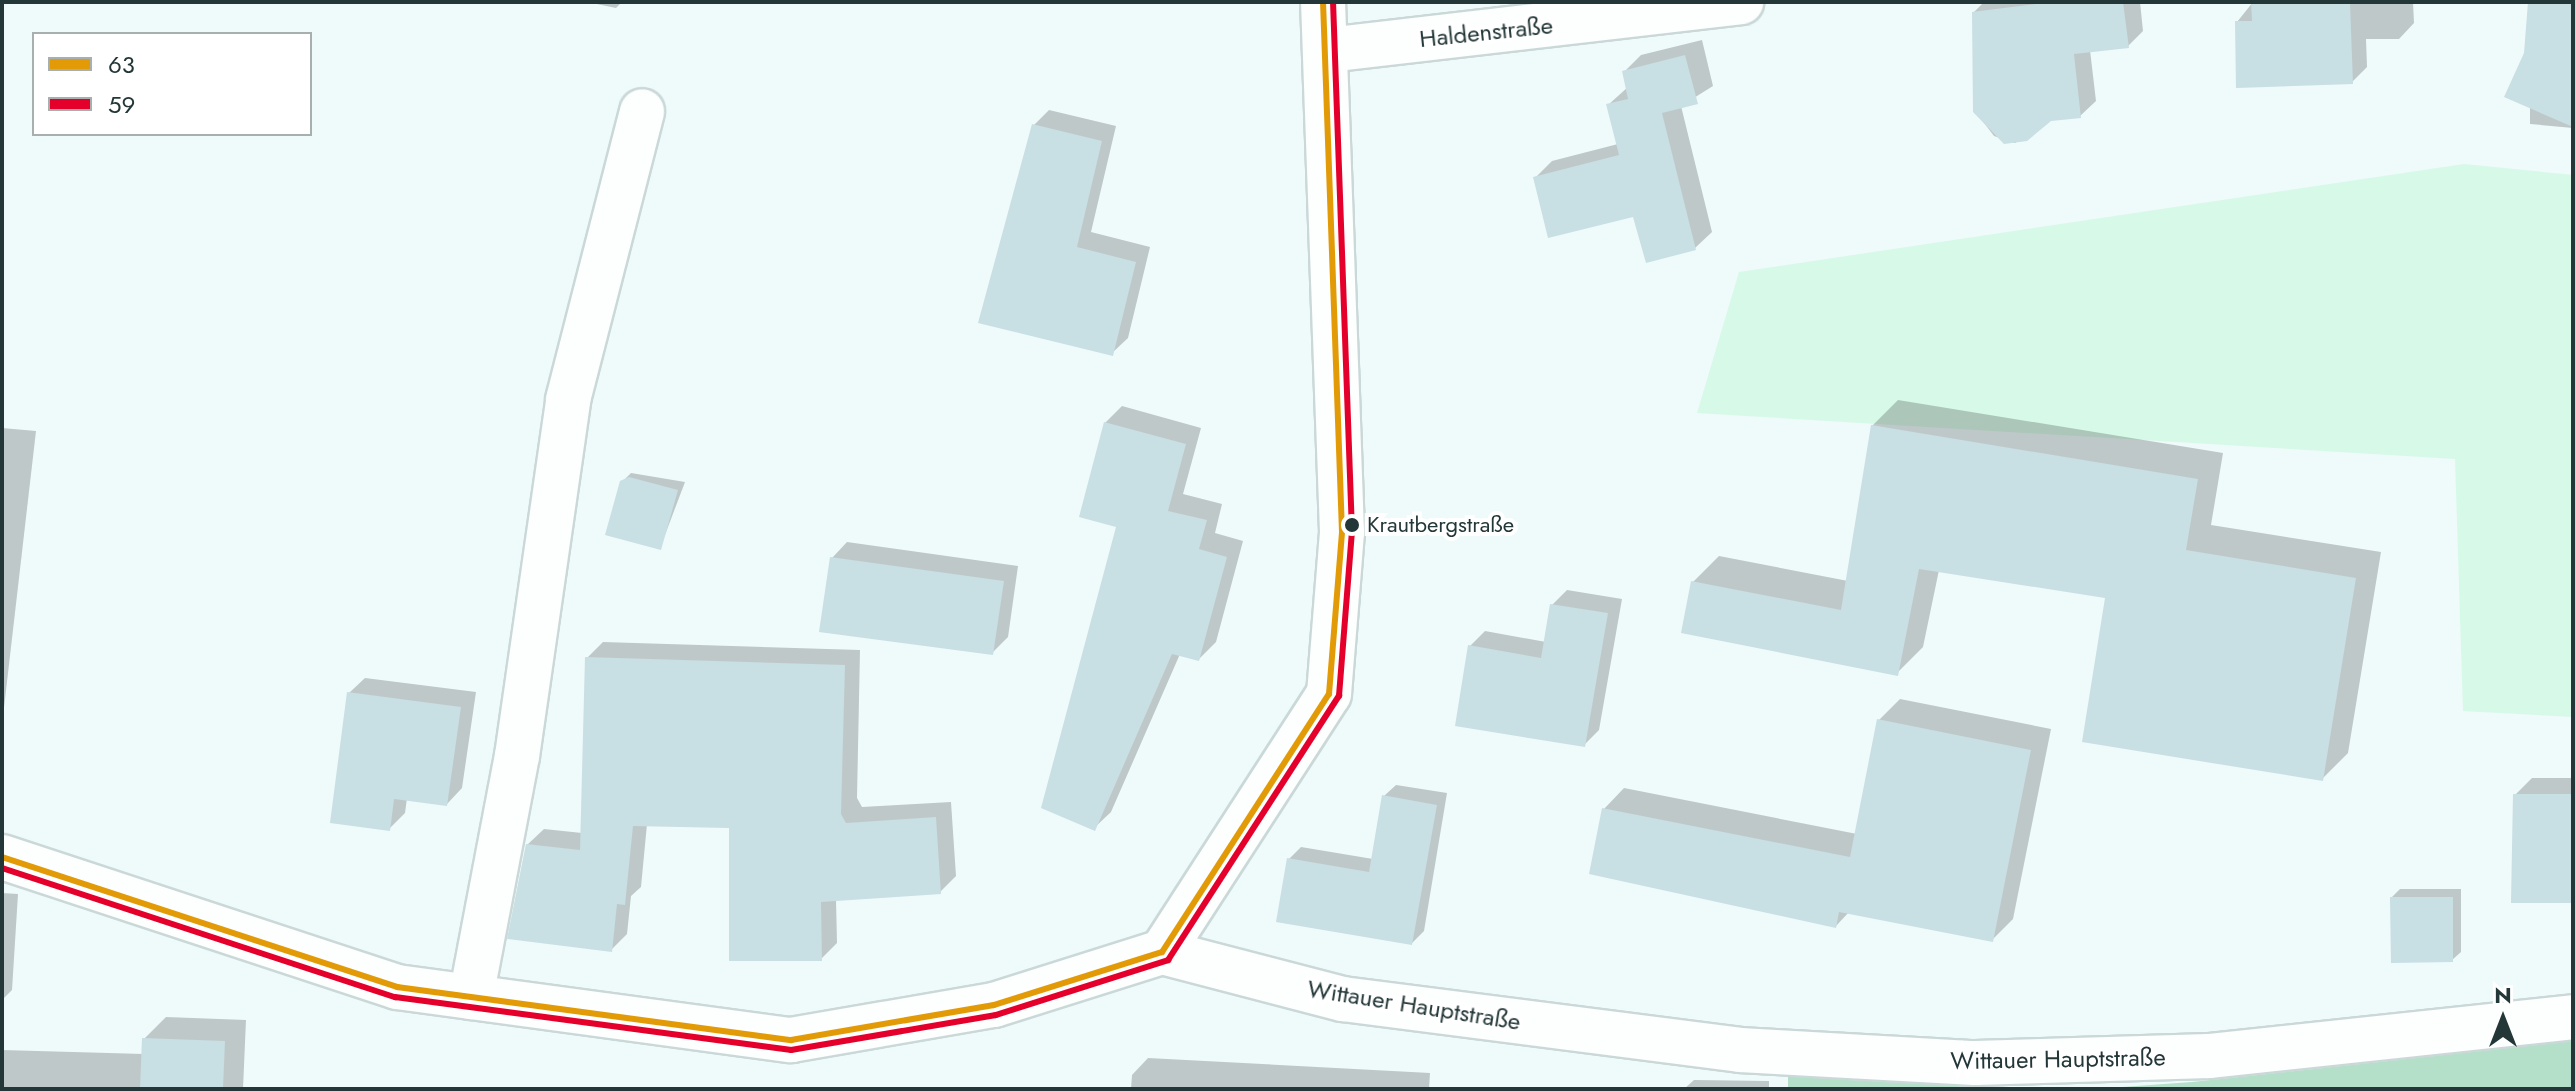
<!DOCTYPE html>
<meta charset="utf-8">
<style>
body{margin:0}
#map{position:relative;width:2575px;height:1091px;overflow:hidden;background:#effafa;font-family:Jost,sans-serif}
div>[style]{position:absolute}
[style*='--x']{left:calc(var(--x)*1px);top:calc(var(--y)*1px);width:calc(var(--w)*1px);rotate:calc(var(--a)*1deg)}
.green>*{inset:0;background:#d7f9e8}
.forest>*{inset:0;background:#b4e0c9}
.shadow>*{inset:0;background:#0003}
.building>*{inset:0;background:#c8dfe4}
.roads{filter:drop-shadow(2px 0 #cad8d8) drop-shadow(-2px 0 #cad8d8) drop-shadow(0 2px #cad8d8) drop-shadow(0 -2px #cad8d8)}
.minor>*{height:44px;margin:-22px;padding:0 22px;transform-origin:22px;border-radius:22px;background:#fdfefe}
.bus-1>*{height:6px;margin:-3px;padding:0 3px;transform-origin:3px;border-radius:3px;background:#e29b06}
.bus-2>*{height:6px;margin:-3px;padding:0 3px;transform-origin:3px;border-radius:3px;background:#e4002b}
.dots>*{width:22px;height:22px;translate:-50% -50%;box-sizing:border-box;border:4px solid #fff;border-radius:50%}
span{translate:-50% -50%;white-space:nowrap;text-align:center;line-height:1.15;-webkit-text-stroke:8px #fff;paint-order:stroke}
.bus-label{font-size:22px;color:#243738}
.left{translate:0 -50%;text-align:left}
.street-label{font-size:24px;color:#243738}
.frame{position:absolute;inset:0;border:4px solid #243738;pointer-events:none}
.legend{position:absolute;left:32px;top:32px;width:280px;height:104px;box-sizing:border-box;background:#fff;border:2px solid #a7afaf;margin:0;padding:10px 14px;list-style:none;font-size:24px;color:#243738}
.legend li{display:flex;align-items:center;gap:16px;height:40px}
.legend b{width:40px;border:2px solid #a7afaf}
.north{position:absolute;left:2463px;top:979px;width:80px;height:80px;-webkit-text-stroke:6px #fff;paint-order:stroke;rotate:0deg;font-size:22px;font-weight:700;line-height:32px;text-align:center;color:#243738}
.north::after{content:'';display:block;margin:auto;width:28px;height:36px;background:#243738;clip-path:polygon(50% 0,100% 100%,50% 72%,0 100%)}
</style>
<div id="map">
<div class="green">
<i style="clip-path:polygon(2464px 164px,2573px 175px,2573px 717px,2463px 711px,2455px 459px,1697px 413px,1739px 272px)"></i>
</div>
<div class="forest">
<i style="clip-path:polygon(2573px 1041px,2573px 1089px,2094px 1089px,2192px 1082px)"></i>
<i style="clip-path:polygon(1788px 1073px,1998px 1089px,1788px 1089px)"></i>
</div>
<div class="shadow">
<i style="clip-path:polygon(587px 2px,622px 2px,616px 8px)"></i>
<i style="clip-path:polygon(1984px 2px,2140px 2px,2143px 31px,2128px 46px,2090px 50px,2096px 101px,2080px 116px,2051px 119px,2015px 143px,1994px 136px,1975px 111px,1974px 12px)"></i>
<i style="clip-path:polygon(2253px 2px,2413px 2px,2414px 23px,2399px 39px,2366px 39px,2367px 67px,2352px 82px,2237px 22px)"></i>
<i style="clip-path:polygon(2530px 2px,2573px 2px,2573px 128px,2530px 124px)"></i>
<i style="clip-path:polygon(1702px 40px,1713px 86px,1681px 106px,1712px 232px,1695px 248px,1635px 214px,1535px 178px,1552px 161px,1618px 144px,1608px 105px,1628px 87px,1624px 72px,1641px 55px)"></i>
<i style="clip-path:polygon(1049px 110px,1116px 126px,1091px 232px,1150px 247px,1128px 338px,1112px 353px,1034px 125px)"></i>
<i style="clip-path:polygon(1898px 400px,2223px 453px,2211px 525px,2381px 552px,2348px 753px,2322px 779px,2108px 597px,1939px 570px,1923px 647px,1897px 673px,1693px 582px,1719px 556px,1848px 581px,1872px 426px)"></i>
<i style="clip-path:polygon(1122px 406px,1201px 428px,1183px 494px,1222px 504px,1215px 533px,1243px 541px,1216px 642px,1199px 659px,1180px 654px,1111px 812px,1094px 828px,1119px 525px,1105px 423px)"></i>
<i style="clip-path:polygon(2px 428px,36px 431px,2px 725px)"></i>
<i style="clip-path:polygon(631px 473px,685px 482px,660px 548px,622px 482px)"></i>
<i style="clip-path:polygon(847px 542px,1018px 566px,1008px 637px,992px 653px,832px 558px)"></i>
<i style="clip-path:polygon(1567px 590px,1622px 599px,1599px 730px,1584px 745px,1470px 646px,1485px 631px,1546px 642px,1552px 605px)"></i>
<i style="clip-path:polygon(603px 642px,860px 650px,857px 798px,862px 807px,951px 802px,956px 876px,940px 892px,836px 899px,837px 943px,821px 959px,731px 826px,647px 824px,641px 887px,631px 896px,627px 934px,611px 950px,527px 845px,544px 829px,582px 833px,587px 658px)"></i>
<i style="clip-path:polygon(365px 678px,476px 692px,462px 788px,447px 804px,407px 798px,405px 813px,389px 829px,349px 693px)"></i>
<i style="clip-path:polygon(1900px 699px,2051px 729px,2013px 919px,1992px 940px,1849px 912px,1836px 926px,1604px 809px,1624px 788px,1857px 834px,1879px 720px)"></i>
<i style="clip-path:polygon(2532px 778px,2573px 778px,2573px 901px,2515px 795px)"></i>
<i style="clip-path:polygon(1396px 785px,1447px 793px,1424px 931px,1412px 943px,1289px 859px,1301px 847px,1373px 859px,1384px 796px)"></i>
<i style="clip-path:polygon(2400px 889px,2461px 889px,2461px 952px,2452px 960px,2392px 897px)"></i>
<i style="clip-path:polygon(2px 893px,18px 894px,12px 990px,2px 1000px)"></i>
<i style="clip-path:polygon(166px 1017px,246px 1020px,243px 1089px,2px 1089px,2px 1050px,144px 1054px,144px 1039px)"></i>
<i style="clip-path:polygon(1148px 1058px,1430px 1073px,1429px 1089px,1131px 1089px,1132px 1075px)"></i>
<i style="clip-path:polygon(1694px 1080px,1769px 1081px,1769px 1089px,1684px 1089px)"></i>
</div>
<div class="building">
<i style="clip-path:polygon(2051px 2px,2123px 2px,2129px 48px,2074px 54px,2081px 118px,2051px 121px,2027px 141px,2004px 144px,1973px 112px,1972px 12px)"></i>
<i style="clip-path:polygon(2251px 2px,2350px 2px,2353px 84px,2236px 88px,2235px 21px,2252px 21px)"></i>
<i style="clip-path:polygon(2528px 2px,2573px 2px,2573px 127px,2504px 97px,2524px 53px)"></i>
<i style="clip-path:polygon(1685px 55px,1698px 104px,1662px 113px,1696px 250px,1646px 263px,1633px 217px,1548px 238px,1533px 177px,1619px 155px,1606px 104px,1628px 99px,1622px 71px)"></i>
<i style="clip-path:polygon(1032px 124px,1102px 141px,1077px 247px,1136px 262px,1113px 356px,978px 323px)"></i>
<i style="clip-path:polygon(1104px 422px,1186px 444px,1168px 511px,1207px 520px,1199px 549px,1227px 557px,1199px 661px,1172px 654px,1095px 831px,1041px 808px,1116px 527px,1079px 517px)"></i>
<i style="clip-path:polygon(1871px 425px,2198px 479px,2186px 550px,2356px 578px,2323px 781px,2082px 742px,2105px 598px,1919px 569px,1898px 676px,1681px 633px,1691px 581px,1841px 610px)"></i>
<i style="clip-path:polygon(629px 477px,678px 490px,661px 550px,605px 535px,620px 481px)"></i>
<i style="clip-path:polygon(830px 557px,1004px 581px,993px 655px,819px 632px)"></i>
<i style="clip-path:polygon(1550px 604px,1608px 613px,1585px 747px,1455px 726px,1468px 645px,1541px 658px)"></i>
<i style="clip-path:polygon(585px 657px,845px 665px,841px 814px,846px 823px,936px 817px,941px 894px,821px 902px,822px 961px,729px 961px,729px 828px,633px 826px,625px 905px,617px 904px,612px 952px,507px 939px,526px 844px,580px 850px)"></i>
<i style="clip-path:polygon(347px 692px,461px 707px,447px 806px,394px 799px,390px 831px,330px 823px)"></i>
<i style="clip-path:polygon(1877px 719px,2031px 750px,1993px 942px,1839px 912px,1836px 928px,1589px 874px,1602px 808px,1850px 857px)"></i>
<i style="clip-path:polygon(2513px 794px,2573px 794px,2573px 903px,2511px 903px)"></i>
<i style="clip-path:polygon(1382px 795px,1437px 805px,1412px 945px,1276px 922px,1287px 858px,1369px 872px)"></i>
<i style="clip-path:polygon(2390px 897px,2453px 897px,2453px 962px,2391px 963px)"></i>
<i style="clip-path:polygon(142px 1038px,225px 1041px,223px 1089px,140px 1089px)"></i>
</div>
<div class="roads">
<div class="minor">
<i style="--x:1327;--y:50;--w:417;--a:-6.6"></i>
<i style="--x:2;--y:857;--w:416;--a:18.2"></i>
<i style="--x:397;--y:987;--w:398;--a:7.7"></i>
<i style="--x:791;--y:1040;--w:206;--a:-9.8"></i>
<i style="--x:994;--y:1005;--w:176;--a:-17.5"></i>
<i style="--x:1162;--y:952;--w:187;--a:14.6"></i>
<i style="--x:1343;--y:999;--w:400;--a:7.3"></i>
<i style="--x:1740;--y:1050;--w:235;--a:3.2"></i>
<i style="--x:1975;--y:1063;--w:234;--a:-1.7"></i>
<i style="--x:2209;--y:1056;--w:366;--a:-6.1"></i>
<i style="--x:1162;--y:952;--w:307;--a:-57.1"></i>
<i style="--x:1329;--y:694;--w:163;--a:-85.4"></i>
<i style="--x:1342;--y:532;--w:530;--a:-92.05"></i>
<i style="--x:471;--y:997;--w:245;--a:-79.2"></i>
<i style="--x:517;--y:756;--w:360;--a:-81.8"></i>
<i style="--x:568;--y:400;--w:298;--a:-75.6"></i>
</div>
</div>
<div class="bus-1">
<i style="--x:2;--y:857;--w:416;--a:18.2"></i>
<i style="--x:397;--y:987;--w:398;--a:7.7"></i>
<i style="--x:791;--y:1040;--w:206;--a:-9.8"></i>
<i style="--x:994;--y:1005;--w:176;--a:-17.5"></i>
<i style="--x:1162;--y:952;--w:307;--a:-57.1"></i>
<i style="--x:1329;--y:694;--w:163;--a:-85.4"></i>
<i style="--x:1342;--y:532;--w:530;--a:-92.05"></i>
</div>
<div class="bus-2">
<i style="--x:2;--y:868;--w:414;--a:18.2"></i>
<i style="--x:395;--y:997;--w:400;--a:7.6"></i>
<i style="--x:791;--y:1050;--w:208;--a:-9.7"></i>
<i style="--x:996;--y:1015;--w:181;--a:-17.7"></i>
<i style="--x:1168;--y:960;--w:315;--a:-57.1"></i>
<i style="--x:1339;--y:696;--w:165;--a:-85.5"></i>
<i style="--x:1352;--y:532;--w:530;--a:-92.05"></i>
</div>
<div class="dots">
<i style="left:1352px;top:525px;background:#243738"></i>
</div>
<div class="bus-label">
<span class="left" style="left:1367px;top:525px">Krautbergstraße</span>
</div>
<div class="street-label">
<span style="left:1486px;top:32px;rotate:-6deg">Haldenstraße</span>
<span style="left:1414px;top:1005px;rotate:9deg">Wittauer Hauptstraße</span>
<span style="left:2058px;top:1059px;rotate:-1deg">Wittauer Hauptstraße</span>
</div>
<div class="frame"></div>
<ul class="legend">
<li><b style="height:10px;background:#e29b06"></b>63</li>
<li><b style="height:10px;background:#e4002b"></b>59</li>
</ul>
<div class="north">N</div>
</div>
